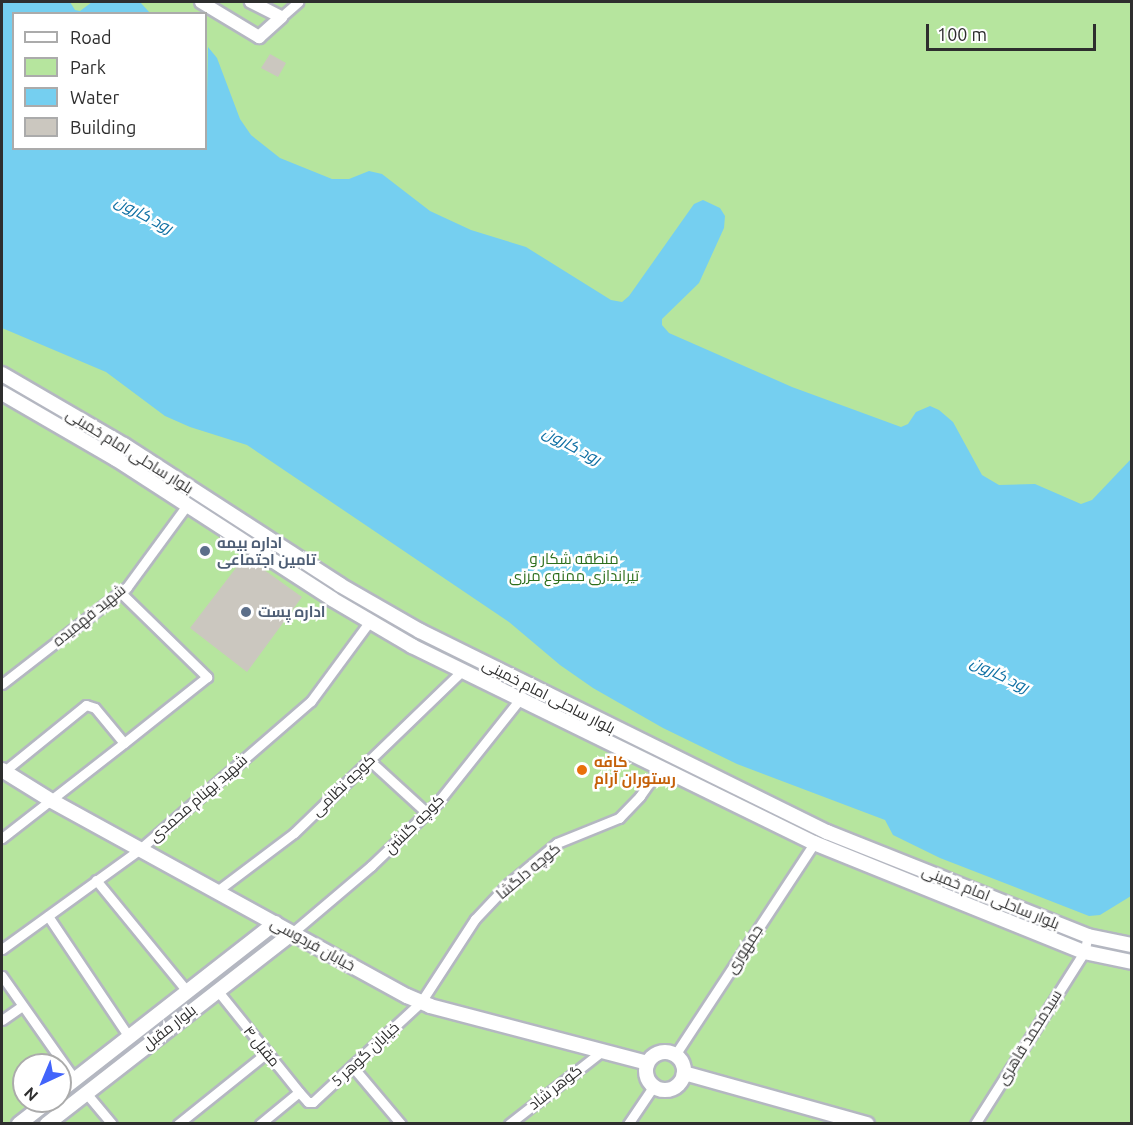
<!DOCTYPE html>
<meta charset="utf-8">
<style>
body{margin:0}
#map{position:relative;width:1133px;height:1125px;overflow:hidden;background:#efe9e1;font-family:Ubuntu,Cairo,sans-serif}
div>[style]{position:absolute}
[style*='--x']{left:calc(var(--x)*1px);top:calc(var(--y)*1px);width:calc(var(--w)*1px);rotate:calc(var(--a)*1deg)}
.green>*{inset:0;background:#b6e59e}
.water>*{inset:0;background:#75cff0}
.building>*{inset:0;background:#cbc7bf}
.roads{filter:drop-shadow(2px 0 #b4b7c1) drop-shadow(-2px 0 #b4b7c1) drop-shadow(0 2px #b4b7c1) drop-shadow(0 -2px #b4b7c1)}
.minor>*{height:9px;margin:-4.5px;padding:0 4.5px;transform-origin:4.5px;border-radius:4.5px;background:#fff}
.tertiary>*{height:12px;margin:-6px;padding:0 6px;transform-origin:6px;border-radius:6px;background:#fff}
.secondary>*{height:14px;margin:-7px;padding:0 7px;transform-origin:7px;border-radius:7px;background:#fff}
.secondary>.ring{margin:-7px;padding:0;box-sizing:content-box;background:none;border:14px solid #fff;border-radius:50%}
.dots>*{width:16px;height:16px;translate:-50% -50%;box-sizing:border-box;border:3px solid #fff;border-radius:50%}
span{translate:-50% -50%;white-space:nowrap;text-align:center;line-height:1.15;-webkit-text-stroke:5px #fff;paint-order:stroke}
.street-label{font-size:15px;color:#2e2e2e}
.service-label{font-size:15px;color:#4e5e75;font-weight:700}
.left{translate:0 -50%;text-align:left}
.park-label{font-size:15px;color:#2c6e1b}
.food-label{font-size:15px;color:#c56008;font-weight:700}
.water-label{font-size:16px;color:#0d6fa3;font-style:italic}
.frame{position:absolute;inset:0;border:3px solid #2e2e2e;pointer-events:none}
.legend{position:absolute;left:12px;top:12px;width:195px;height:138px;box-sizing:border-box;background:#fff;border:2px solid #ababab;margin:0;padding:8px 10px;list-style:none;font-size:18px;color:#2e2e2e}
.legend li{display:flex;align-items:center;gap:12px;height:30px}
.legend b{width:30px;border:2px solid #ababab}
.north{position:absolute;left:12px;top:1053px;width:60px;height:60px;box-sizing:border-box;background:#fff;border:2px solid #ababab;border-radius:50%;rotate:224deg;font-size:16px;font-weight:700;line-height:24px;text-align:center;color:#2e2e2e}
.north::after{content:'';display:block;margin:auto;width:21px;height:27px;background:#4264fb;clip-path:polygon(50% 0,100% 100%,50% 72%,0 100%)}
.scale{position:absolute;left:926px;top:24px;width:170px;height:27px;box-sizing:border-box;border:3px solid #2e2e2e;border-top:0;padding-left:8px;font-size:18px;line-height:21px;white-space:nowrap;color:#2e2e2e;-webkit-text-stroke:4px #fff;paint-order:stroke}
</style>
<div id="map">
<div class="green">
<i style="clip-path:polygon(evenodd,2px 2px,1131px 2px,1131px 1123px,2px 1123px,2px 2px,14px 14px,206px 14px,206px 148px,14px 148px,14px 14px,2px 2px,24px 1065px,60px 1065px,60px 1101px,24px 1101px,24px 1065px)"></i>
</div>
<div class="water">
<i style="clip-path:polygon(2px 2px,70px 2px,75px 10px,80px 11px,92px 2px,140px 2px,150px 13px,14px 14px,14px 148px,206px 148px,208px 47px,217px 58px,240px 119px,251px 135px,280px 158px,332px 179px,349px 179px,369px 171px,382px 174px,430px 211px,471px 230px,526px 247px,611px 300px,622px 302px,629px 296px,694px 204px,703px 200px,720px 208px,725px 216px,724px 228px,699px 283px,662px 319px,662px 325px,669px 333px,792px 387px,901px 427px,908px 424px,916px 412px,930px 406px,939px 410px,953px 422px,982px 475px,999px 485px,1035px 484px,1081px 504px,1092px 500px,1131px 459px,1131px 896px,1100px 915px,1089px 916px,940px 858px,893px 835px,885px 820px,737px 764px,663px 728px,593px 688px,560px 665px,509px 622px,247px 445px,190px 427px,165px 416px,106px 372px,2px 328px)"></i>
</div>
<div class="building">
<i style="clip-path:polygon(270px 54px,286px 63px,278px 77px,261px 68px)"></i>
<i style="clip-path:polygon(245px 556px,302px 597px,247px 672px,190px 628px)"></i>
</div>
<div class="roads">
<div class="minor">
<i style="--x:281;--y:17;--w:23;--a:-41"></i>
<i style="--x:120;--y:592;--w:122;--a:44.3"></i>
<i style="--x:207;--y:677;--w:106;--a:141.5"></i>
<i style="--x:2;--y:684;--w:158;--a:-37.8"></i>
<i style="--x:127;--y:587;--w:102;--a:-53.8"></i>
<i style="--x:369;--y:760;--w:79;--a:42.4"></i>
<i style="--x:2;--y:773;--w:108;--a:-39"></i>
<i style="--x:86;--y:705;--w:9;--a:18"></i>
<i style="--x:95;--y:708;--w:45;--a:50.4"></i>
<i style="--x:124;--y:743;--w:155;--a:142.1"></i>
<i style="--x:96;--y:880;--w:144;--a:50.7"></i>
<i style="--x:217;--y:891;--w:96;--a:-37"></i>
<i style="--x:294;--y:833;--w:233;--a:-44"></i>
<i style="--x:48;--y:916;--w:146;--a:56.2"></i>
<i style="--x:292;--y:933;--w:104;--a:-40.3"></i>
<i style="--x:371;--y:866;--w:93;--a:-43.7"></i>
<i style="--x:438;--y:802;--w:132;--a:-51.5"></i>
<i style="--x:2;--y:949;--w:170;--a:-35.9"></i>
<i style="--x:140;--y:849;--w:226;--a:-40.9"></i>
<i style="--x:311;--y:701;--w:99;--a:-53.6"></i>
<i style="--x:2;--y:976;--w:127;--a:54.9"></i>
<i style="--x:217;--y:990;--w:131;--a:51.2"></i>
<i style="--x:299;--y:1092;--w:13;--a:48"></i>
<i style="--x:308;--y:1102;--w:5;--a:0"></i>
<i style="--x:313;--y:1102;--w:147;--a:-42.8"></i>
<i style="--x:421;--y:1002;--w:99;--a:-57"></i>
<i style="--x:475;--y:919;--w:48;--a:-46.7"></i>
<i style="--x:508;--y:884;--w:64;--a:-39.9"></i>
<i style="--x:557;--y:843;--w:67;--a:-22"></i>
<i style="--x:619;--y:818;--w:30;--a:-46"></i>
<i style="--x:640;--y:796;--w:33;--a:-55"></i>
<i style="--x:2;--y:1020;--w:24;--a:-35"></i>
<i style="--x:675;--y:1055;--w:254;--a:-56.7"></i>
<i style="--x:352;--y:1066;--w:76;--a:49.8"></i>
<i style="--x:86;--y:1093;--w:40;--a:50"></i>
<i style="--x:178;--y:1124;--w:115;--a:-38.7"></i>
<i style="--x:260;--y:1124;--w:50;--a:-39.4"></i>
<i style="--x:509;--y:1124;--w:118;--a:-38.1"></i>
<i style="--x:628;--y:1124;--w:45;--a:-56"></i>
<i style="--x:975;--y:1124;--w:204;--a:-57.6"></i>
<i style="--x:1084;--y:952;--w:16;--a:-76"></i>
</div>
<div class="tertiary">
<i style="--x:201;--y:2;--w:68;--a:31.1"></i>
<i style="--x:259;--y:37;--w:30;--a:-42"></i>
<i style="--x:281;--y:17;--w:34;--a:-153"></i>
</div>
<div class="secondary">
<i style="--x:2;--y:374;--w:141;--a:30.2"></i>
<i style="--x:124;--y:445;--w:257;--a:32.9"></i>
<i style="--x:340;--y:585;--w:92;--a:29.9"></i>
<i style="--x:420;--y:631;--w:454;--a:26.3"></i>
<i style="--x:827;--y:832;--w:281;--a:21.7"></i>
<i style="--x:1088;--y:936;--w:45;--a:11.6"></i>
<i style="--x:2;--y:393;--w:132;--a:30.1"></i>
<i style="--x:116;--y:459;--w:257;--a:32.9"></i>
<i style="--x:332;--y:599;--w:93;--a:30.4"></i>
<i style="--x:412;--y:646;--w:448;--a:26.1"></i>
<i style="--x:814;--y:843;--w:291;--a:22"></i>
<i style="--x:1084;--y:952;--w:49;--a:11.8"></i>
<i style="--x:2;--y:770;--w:59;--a:31.8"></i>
<i style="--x:52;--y:801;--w:405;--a:28.8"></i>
<i style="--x:407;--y:996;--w:25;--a:23"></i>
<i style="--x:430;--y:1006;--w:224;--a:14.7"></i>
<i class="ring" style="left:646px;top:1052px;width:24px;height:24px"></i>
<i style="--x:684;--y:1073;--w:190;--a:15.6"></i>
<i style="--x:60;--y:1091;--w:273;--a:-38"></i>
<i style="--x:19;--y:1124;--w:37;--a:-38"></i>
<i style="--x:47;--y:1124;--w:311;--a:-37.9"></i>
</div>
</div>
<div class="dots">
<i style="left:205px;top:551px;background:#5c6f8a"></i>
<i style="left:246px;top:612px;background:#5c6f8a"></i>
<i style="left:582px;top:770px;background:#e8710a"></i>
</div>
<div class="street-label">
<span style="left:130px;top:451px;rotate:32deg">بلوار ساحلی امام خمینی</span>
<span style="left:89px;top:615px;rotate:-39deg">شهید فهمیده</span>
<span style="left:549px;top:696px;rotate:27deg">بلوار ساحلی امام خمینی</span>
<span style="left:343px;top:785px;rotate:-44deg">کوچه نظامی</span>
<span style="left:198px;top:798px;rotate:-41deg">شهید بهنام محمدی</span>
<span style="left:414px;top:824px;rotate:-45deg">کوچه گلشن</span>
<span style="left:528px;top:871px;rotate:-40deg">کوچه دلگشا</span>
<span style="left:991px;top:897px;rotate:22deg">بلوار ساحلی امام خمینی</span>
<span style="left:313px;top:944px;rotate:29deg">خیابان فردوسی</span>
<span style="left:744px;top:949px;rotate:-57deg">جمهوری</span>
<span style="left:169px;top:1027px;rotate:-38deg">بلوار مقبل</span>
<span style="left:1029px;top:1037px;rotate:-58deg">سیدمحمد قاهری</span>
<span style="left:262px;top:1046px;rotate:51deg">مقبل ۴</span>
<span style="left:365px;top:1054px;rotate:-43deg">خیابان گوهر 5</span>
<span style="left:555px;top:1087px;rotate:-38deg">گوهر شاد</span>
</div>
<div class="service-label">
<span class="left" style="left:217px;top:551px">اداره بیمه<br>تامین اجتماعی</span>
<span class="left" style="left:258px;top:612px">اداره پست</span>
</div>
<div class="park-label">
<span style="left:574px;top:567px">منطقه شکار و<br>تیراندازی ممنوع مرزی</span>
</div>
<div class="food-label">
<span class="left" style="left:594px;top:770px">کافه<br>رستوران آرام</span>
</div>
<div class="water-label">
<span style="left:144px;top:214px;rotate:28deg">رود کارون</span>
<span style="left:572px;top:445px;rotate:28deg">رود کارون</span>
<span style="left:1000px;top:674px;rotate:26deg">رود کارون</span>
</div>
<div class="frame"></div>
<ul class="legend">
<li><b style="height:8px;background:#fff"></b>Road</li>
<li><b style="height:16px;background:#b6e59e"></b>Park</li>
<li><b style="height:16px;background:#75cff0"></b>Water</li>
<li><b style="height:16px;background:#cbc7bf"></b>Building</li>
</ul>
<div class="north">N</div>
<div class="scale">100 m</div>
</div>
